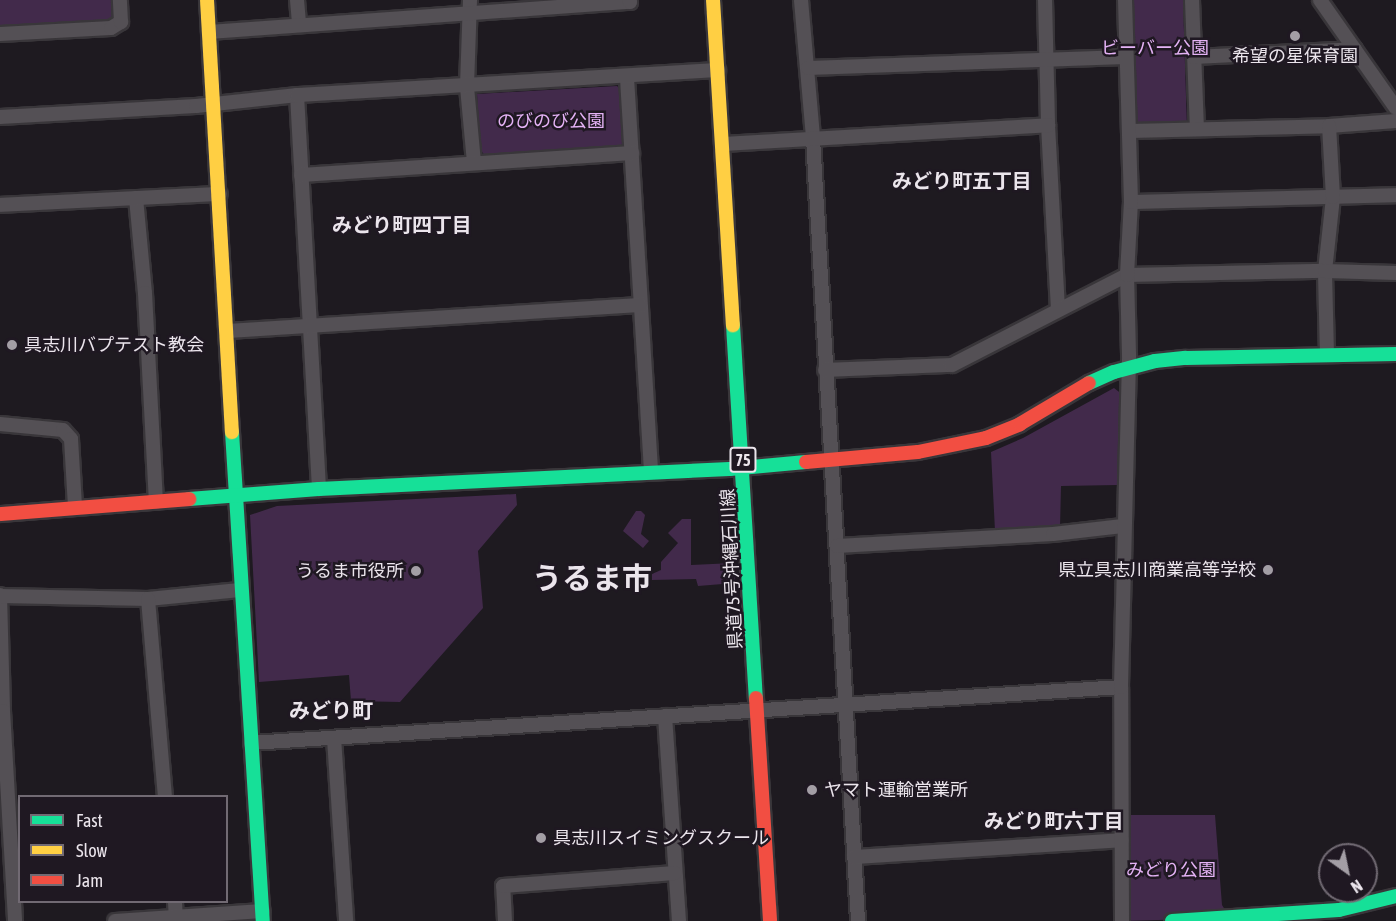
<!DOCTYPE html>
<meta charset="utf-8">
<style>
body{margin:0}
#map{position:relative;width:1396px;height:921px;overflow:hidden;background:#1e1a20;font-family:"Asap Condensed","Noto Sans JP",sans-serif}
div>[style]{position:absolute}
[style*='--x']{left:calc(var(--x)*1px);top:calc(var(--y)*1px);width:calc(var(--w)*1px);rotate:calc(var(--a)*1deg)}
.green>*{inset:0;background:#422a4b}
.roads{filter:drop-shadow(2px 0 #39363a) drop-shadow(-2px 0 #39363a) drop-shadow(0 2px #39363a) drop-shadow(0 -2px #39363a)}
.street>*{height:14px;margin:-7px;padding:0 7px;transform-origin:7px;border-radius:7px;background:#545055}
.fast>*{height:14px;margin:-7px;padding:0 7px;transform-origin:7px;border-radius:7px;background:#16e098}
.slow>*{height:14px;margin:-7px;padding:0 7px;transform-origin:7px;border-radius:7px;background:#ffcf43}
.jam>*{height:14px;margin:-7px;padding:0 7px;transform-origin:7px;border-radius:7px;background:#f24e42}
.dots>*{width:16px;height:16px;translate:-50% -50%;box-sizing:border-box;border:3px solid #1f1822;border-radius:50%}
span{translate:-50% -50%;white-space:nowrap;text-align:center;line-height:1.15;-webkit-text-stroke:5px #1f1822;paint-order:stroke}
.shield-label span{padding:2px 4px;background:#1f1822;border:2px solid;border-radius:4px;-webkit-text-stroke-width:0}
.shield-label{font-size:16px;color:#ebe5ec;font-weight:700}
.park-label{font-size:18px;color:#e4b2f5}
.poi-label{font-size:18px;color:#ebe5ec}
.left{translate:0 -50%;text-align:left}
.right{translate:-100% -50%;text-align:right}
.street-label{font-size:18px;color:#ebe5ec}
.neighbourhood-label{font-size:20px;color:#ebe5ec;font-weight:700}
.quarter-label{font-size:21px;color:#ebe5ec;font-weight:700}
.town-label{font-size:30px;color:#ebe5ec;font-weight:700}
.legend{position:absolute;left:18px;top:795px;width:210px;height:108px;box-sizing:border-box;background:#1f1822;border:2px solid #716a73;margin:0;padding:8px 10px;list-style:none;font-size:18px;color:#ebe5ec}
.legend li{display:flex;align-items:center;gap:12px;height:30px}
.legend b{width:30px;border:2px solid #716a73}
.north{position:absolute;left:1318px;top:843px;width:60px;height:60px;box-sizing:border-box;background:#1f1822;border:2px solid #716a73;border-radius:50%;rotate:147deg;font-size:16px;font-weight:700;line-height:24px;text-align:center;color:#ebe5ec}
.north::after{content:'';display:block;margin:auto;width:21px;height:27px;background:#a39ea5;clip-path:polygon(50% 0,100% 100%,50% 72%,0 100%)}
</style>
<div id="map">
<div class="green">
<i style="clip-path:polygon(0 0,114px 0,115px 16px,107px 22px,0 28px)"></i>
<i style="clip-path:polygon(1125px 0,1183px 0,1187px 129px,1130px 131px)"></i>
<i style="clip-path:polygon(617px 86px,622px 91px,625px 143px,618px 149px,485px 156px,480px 149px,477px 94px)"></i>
<i style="clip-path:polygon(1114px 388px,1123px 395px,1117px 485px,1061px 486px,1060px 528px,995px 531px,991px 452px,1023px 438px)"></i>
<i style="clip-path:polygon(516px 494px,517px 505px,478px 551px,483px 608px,400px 702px,351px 701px,349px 675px,259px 682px,250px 515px,277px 506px)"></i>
<i style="clip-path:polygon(636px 511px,641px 511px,645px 515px,641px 534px,649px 541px,643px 548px,623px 531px)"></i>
<i style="clip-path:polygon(682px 519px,691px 519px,691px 565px,734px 563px,735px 583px,698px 586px,696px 579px,652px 580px,652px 574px,661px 570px,661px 562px,678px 543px,668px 533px)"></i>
<i style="clip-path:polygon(1125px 815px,1215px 815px,1222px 905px,1230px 918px,1122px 921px)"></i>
</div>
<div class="roads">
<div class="street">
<i style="--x:297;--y:0;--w:25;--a:85"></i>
<i style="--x:470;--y:0;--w:87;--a:92"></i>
<i style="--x:467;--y:87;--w:75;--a:84.7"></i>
<i style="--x:801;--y:0;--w:139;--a:85"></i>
<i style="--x:813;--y:138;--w:784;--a:86.71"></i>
<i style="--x:1045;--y:0;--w:125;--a:88.6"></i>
<i style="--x:1048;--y:125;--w:185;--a:86.9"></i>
<i style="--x:1192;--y:0;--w:129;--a:87.8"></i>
<i style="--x:1320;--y:0;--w:132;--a:54.9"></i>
<i style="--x:209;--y:32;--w:422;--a:-4.1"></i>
<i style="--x:630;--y:2;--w:2;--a:-117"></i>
<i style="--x:0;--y:34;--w:111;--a:-3.1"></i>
<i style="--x:111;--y:28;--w:12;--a:-31"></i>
<i style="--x:121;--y:22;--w:22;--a:-93"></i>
<i style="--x:1194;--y:57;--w:161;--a:-2.8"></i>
<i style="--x:808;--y:68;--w:318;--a:-2"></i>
<i style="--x:627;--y:78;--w:395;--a:86.5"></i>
<i style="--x:297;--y:95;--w:395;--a:86.8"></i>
<i style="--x:0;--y:117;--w:196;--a:-3.2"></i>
<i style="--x:196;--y:106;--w:102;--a:-6.2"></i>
<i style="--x:297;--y:95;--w:422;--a:-3.4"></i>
<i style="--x:1130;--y:131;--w:199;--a:-1.4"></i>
<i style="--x:1329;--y:126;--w:67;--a:-4.3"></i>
<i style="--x:723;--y:144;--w:326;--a:-3.3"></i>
<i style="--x:301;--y:175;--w:332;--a:-3.8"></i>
<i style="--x:136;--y:198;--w:95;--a:84.6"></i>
<i style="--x:145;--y:293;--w:209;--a:87"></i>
<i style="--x:1131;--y:202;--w:265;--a:-1.5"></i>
<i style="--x:0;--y:205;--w:220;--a:-2.9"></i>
<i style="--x:227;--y:331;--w:414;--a:-3.6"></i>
<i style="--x:1327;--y:355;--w:84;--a:-91.4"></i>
<i style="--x:1325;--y:271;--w:74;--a:-83.8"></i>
<i style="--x:1333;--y:197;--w:71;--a:-93.2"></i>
<i style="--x:825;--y:370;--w:127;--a:-2.3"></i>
<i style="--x:952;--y:365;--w:197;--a:-27.2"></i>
<i style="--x:1127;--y:275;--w:198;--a:-1.2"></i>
<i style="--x:1325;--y:271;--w:71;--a:1.6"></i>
<i style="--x:0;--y:424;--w:63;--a:5.4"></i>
<i style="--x:63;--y:430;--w:12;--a:48"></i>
<i style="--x:71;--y:439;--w:68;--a:86.6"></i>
<i style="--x:837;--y:546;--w:216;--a:-3.2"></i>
<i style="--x:1053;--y:534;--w:70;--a:-6.5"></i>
<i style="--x:0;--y:595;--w:116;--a:88.5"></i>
<i style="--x:3;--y:711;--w:210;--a:86.7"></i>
<i style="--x:0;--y:596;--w:148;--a:1.2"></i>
<i style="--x:148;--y:599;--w:92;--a:-5.6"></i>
<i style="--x:148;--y:599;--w:198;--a:85.1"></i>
<i style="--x:665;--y:716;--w:205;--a:86.1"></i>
<i style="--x:334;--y:738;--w:183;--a:86.2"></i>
<i style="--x:251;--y:743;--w:872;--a:-3.68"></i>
<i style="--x:854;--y:857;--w:268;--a:-3.6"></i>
<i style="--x:175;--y:902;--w:19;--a:87"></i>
<i style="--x:115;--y:921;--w:148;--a:-3.9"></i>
<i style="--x:505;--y:921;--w:35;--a:-93"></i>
<i style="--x:503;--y:886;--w:172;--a:-4.3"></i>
<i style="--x:1122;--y:921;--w:234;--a:-90.2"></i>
<i style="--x:1121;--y:687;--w:332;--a:-88.6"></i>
<i style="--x:1129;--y:355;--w:80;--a:-91.4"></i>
<i style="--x:1127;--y:275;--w:73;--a:-86.9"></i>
<i style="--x:1131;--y:202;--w:202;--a:-91.7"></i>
</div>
<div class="fast">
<i style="--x:733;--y:325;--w:374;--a:86.5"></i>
<i style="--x:1089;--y:383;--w:27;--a:-24"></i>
<i style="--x:1114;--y:372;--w:42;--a:-15"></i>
<i style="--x:1155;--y:361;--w:31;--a:-6"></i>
<i style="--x:1186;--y:358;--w:210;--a:-1.1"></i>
<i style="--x:232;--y:432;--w:490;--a:86.4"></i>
<i style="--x:189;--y:499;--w:130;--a:-4.4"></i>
<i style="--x:319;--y:489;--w:411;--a:-2.8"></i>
<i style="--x:730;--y:469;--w:76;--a:-5.3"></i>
<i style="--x:1172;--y:921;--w:167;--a:-3.8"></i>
<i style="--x:1339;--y:910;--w:59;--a:-13.8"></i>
</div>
<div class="slow">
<i style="--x:207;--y:0;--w:433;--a:86.7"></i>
<i style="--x:713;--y:0;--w:326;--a:86.5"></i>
</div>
<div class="jam">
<i style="--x:806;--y:462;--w:112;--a:-5.1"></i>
<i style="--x:918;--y:452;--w:69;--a:-11.6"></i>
<i style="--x:986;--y:438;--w:37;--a:-22"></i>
<i style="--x:1020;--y:424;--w:80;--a:-30.7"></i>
<i style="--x:0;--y:514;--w:190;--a:-4.5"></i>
<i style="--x:756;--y:698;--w:223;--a:86.4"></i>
</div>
</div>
<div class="dots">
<i style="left:1295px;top:36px;background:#a39ea5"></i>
<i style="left:12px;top:345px;background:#a39ea5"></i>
<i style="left:1268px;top:570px;background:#a39ea5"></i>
<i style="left:416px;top:571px;background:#a39ea5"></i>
<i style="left:812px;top:790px;background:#a39ea5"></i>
<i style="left:541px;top:838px;background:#a39ea5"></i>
</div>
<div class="shield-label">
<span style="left:743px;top:460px">75</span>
</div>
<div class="park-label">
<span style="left:1155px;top:48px">ビーバー公園</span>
<span style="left:551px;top:121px">のびのび公園</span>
<span style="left:1171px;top:870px">みどり公園</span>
</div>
<div class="poi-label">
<span style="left:1295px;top:56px">希望の星保育園</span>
<span class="left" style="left:24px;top:345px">具志川バプテスト教会</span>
<span class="right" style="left:1256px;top:570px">県立具志川商業高等学校</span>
<span class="right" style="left:404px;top:571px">うるま市役所</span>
<span class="left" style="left:824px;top:790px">ヤマト運輸営業所</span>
<span class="left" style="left:553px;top:838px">具志川スイミングスクール</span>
</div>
<div class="street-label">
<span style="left:732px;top:569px;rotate:-93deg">県道75号沖縄石川線</span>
</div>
<div class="neighbourhood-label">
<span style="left:962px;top:180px">みどり町五丁目</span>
<span style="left:402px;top:224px">みどり町四丁目</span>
<span style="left:1054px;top:820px">みどり町六丁目</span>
</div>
<div class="quarter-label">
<span style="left:331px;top:710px">みどり町</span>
</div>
<div class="town-label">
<span style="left:592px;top:578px">うるま市</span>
</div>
<ul class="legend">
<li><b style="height:8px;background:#16e098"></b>Fast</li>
<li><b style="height:8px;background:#ffcf43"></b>Slow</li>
<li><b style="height:8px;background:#f24e42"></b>Jam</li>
</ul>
<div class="north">N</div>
</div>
